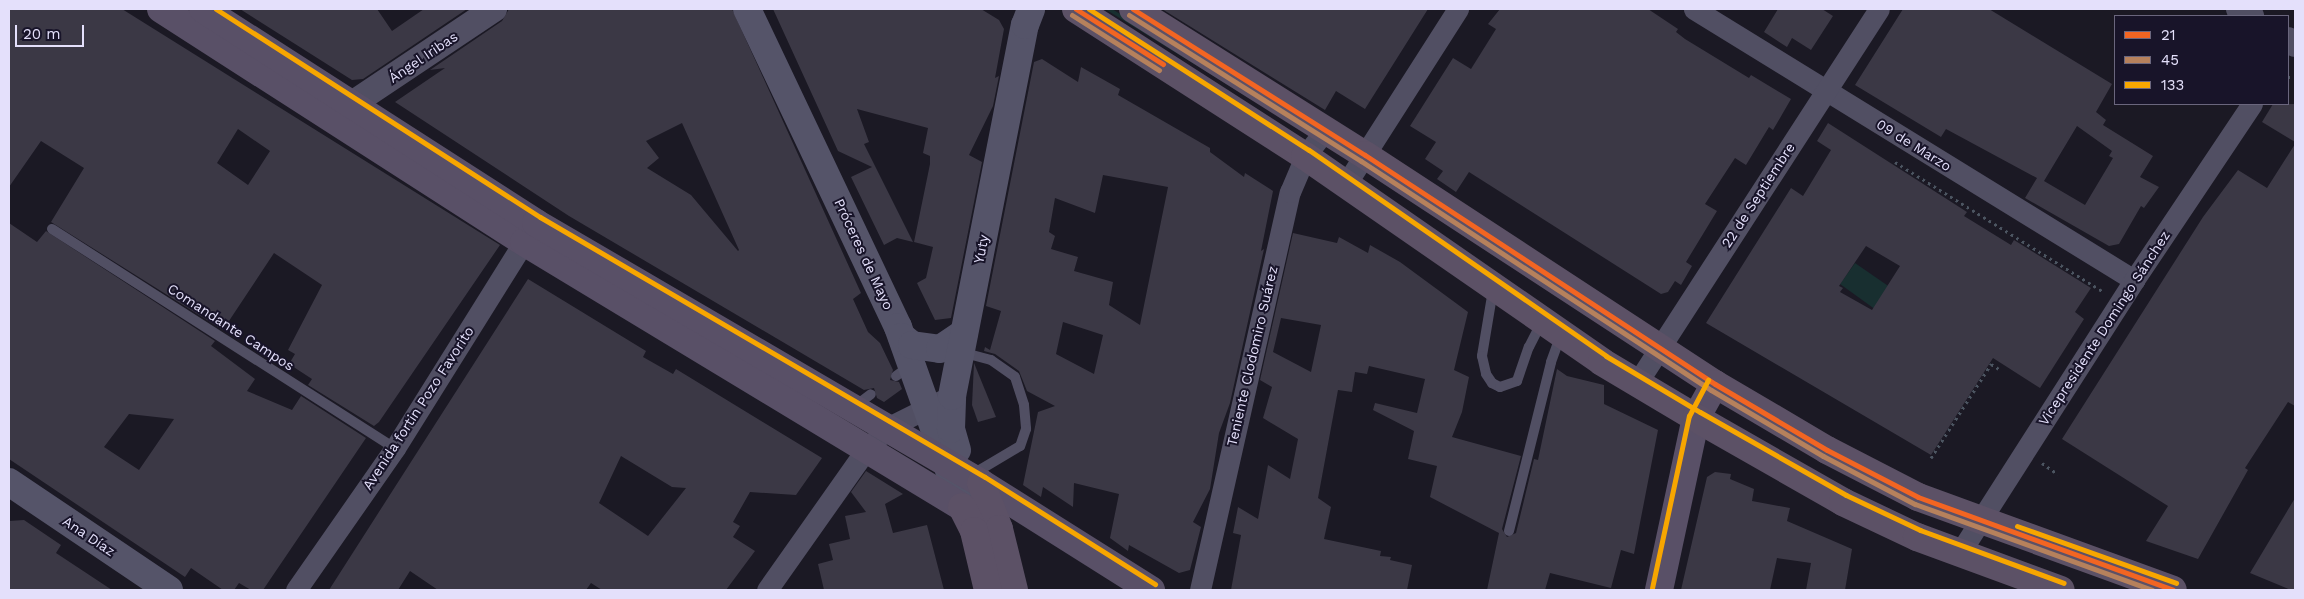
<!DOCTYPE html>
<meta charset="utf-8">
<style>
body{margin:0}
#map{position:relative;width:2304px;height:599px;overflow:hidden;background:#1b1924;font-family:"Work Sans",sans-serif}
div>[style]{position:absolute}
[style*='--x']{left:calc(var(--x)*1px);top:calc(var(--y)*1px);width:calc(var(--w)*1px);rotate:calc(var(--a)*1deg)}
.green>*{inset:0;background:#182f30}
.building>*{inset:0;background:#3b3845}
.path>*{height:3px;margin-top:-1.5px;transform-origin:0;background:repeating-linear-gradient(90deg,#4c5561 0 2.5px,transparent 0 6.5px)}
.service>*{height:10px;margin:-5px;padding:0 5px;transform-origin:5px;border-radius:5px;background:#514f63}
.minor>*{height:21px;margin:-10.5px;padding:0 10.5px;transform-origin:10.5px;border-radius:10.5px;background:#514f63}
.tertiary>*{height:26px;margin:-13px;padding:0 13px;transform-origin:13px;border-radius:13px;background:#514f63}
.secondary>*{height:28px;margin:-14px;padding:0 14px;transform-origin:14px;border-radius:14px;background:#555469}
.primary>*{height:28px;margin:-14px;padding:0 14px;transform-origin:14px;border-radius:14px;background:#595067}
.trunk>*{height:28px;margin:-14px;padding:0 14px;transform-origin:14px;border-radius:14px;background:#5c5166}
.bus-1>*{height:5px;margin:-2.5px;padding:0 2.5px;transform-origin:2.5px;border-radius:2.5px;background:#f26522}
.bus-2>*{height:5px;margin:-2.5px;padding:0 2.5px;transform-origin:2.5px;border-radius:2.5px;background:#b6815c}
.bus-3>*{height:5px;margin:-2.5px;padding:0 2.5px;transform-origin:2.5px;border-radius:2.5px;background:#f7a600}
span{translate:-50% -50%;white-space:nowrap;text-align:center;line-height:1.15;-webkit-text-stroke:4px #181429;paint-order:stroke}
.street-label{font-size:14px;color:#e4e0fb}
.frame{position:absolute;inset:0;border:10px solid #e4e0fb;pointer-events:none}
.legend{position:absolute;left:2114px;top:15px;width:175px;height:90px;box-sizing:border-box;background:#181429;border:1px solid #6a667d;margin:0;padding:6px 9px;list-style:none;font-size:15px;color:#e4e0fb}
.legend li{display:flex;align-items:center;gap:10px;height:25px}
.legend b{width:25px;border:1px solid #6a667d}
.scale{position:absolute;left:15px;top:25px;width:69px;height:22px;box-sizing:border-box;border:2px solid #e4e0fb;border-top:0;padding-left:6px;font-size:15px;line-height:18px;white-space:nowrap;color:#e4e0fb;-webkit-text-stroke:4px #181429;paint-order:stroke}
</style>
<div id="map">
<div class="green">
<i style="clip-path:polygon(1105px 9px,1112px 9px,1297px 123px,1296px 127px)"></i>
<i style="clip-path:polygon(1855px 263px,1897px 292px,1883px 315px,1840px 284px)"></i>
</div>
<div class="building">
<i style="clip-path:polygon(evenodd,9px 9px,122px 9px,500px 245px,379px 422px,374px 426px,308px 385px,312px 379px,289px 364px,295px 354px,288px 350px,322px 285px,274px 253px,223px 330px,51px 222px,84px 168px,41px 141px,9px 187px,9px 9px,238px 129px,270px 151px,248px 185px,217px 163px,238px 129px)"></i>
<i style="clip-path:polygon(240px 9px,377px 9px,392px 31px,424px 9px,467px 9px,363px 79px,352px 80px)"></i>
<i style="clip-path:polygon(evenodd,509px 9px,732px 9px,861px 293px,853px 299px,868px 332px,880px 343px,893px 370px,890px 380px,899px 382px,902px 389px,884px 402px,877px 398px,874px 388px,864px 390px,569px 216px,395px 102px,445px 68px,430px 70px,502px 21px,509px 9px,682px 123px,739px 250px,738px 251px,691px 195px,647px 168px,659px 158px,646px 141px,682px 123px)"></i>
<i style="clip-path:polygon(773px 9px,981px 9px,999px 20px,1004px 29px,995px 78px,999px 76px,993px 106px,969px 155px,982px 162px,951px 318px,935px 320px,917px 283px,926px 278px,933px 247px,914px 242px,930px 164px,930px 156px,923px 153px,928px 128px,857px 109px,869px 142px,864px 144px,913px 242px,897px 238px,884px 245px,851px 177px,872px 167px,838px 151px)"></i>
<i style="clip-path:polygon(1162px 9px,1428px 9px,1365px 109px,1336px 91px,1325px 110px)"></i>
<i style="clip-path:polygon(1500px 9px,1648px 9px,1678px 29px,1676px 32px,1685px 39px,1749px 78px,1751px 75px,1791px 99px,1773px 130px,1769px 127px,1746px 165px,1735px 158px,1705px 204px,1717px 211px,1686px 262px,1692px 266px,1681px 285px,1675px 281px,1668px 292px,1661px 294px,1469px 172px,1456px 192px,1437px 179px,1443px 171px,1425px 159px,1436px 142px,1410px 126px,1453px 58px,1471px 69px,1496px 29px,1488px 24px)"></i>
<i style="clip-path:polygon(1778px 9px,1822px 9px,1833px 16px,1811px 50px,1792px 38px,1787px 47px,1764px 32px)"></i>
<i style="clip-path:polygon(evenodd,1903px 9px,1989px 9px,2112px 84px,2096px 112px,2106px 120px,2103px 125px,2153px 156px,2140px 177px,2159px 187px,2144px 208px,2141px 206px,2119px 244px,2109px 246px,2025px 198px,2037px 178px,1946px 129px,1941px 137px,1855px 85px,1903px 9px,2077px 126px,2112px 151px,2109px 156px,2113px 158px,2085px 205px,2044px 181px,2077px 126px)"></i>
<i style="clip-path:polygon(evenodd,1042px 59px,1078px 82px,1081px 67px,1120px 89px,1118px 95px,1210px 148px,1210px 152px,1244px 177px,1245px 173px,1273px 191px,1261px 251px,1264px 249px,1230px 403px,1219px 433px,1210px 489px,1193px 522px,1201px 527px,1190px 570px,1179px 573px,1129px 545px,1128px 551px,1110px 538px,1119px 494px,1074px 483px,1073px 507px,1043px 487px,1041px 497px,1023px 485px,1038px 412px,1055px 406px,1027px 391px,1019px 371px,995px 354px,984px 351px,985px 347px,990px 350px,1001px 311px,986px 306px,1034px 62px,1042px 59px,1103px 175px,1168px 187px,1140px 325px,1109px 305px,1113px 282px,1074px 271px,1078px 257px,1051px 249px,1055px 236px,1049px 232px,1055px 198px,1095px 213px,1103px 175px,1042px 59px,1063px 322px,1103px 335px,1094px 374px,1056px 354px,1063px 322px)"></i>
<i style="clip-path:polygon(2273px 104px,2295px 104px,2295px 142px,2262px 122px)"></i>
<i style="clip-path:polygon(evenodd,1828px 123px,1967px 212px,1964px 216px,2011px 245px,2014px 240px,2091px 288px,2075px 312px,2084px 319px,2040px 388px,1993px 358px,1931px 455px,1706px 323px,1791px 188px,1803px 196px,1831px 150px,1817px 141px,1828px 123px,1866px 246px,1900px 266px,1872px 310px,1840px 292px,1843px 288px,1839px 286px,1866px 246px)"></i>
<i style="clip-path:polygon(2295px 144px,2295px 406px,2288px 402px,2245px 468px,2248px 470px,2198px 559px,2146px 541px,2168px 506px,2062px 439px,2203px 217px,2238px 170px,2267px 188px)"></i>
<i style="clip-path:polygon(evenodd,9px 223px,37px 242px,46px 231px,215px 341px,211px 346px,255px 379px,247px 391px,292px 410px,301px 396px,366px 438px,263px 590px,251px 590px,239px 583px,234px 590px,223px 590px,191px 568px,185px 577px,9px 459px,9px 223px,129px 414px,174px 419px,139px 470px,104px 447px,129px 414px)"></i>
<i style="clip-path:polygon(evenodd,1293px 233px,1337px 243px,1339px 237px,1368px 253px,1370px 245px,1400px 262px,1468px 312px,1454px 370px,1469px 377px,1462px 412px,1452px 437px,1521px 456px,1502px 529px,1507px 537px,1516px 533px,1534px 459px,1538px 460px,1557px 369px,1567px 376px,1604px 385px,1604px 404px,1658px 430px,1634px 554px,1621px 550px,1611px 588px,1550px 573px,1545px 590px,1487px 590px,1499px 533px,1430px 497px,1437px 466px,1408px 459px,1414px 431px,1373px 410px,1375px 403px,1417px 413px,1425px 379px,1369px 366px,1367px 374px,1355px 372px,1352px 392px,1338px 390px,1318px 498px,1331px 507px,1324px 539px,1381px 551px,1380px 556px,1391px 557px,1390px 560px,1412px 565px,1407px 590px,1231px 590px,1241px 535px,1233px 533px,1238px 507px,1258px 519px,1268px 465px,1290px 479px,1298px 439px,1263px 418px,1272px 387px,1260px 380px,1293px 233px,1281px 318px,1321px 325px,1311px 372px,1273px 352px,1281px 318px)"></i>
<i style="clip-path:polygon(evenodd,528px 279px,646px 351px,643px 357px,673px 374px,676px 369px,822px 458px,796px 495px,750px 492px,733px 522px,740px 526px,733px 537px,755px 551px,726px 590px,602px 590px,591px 583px,586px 590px,438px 590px,410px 571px,398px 590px,329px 590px,528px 279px,621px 456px,672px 487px,686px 488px,648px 536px,599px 503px,621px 456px)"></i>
<i style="clip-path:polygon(974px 363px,996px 417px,978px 422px,972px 405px)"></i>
<i style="clip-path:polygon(866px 471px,903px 494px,885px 504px,893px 533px,927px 525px,944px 590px,824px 590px,818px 564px,833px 560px,829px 544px,850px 539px,845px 516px,866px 512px,851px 492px)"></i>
<i style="clip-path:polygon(1715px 472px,1731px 474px,1730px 479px,1754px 489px,1752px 501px,1790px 508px,1787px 521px,1852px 549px,1845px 590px,1806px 590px,1811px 563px,1777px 558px,1770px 590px,1681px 590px,1707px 477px)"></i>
<i style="clip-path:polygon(2295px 498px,2295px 590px,2291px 590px,2250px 573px)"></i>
<i style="clip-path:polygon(24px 520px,61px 545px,56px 553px,112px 590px,9px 590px,9px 521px)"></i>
</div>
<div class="path">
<i style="--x:2288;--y:77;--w:7;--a:0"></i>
<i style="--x:1895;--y:162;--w:244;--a:31.9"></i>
<i style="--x:1931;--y:458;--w:112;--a:-57.4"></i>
<i style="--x:1991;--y:364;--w:9;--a:32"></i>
<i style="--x:2042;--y:463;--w:19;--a:35"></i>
</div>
<div class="service">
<i style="--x:52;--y:229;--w:407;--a:32.6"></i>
<i style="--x:1493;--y:290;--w:67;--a:99.5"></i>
<i style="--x:1482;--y:356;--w:18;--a:77"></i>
<i style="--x:1486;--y:374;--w:11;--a:56"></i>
<i style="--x:1492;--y:383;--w:9;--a:27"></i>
<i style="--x:1500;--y:387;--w:18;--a:-19"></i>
<i style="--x:1517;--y:381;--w:36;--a:-71"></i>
<i style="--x:1529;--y:347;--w:28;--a:-63"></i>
<i style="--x:961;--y:352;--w:31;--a:15"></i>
<i style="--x:991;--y:360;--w:29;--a:35"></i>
<i style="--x:1015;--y:377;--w:29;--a:72"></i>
<i style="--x:1024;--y:405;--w:24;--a:85"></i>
<i style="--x:1026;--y:429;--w:18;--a:109"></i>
<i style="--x:1020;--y:446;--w:55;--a:149.2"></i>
<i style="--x:896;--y:376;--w:19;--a:-36"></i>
<i style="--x:854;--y:407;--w:21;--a:-37"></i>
<i style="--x:1509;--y:531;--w:174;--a:-76"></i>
<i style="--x:1551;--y:362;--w:30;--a:-70"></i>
</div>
<div class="minor">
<i style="--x:1694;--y:9;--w:517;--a:31.63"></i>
<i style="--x:1346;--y:184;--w:208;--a:-57.4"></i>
<i style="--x:1637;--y:383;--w:445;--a:-57.1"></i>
<i style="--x:1959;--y:554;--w:325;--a:-57.4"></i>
<i style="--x:2134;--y:280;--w:212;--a:-56.2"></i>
<i style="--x:296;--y:590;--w:173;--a:-55.1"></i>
<i style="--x:395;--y:448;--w:258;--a:-58"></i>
<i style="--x:767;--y:590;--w:170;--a:-54.8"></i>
<i style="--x:865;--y:451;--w:32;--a:-46"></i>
<i style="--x:887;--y:428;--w:60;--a:-26.6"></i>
<i style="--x:1200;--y:590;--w:408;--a:-77.3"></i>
<i style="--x:1290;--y:192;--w:39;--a:-67"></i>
<i style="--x:1305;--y:156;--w:33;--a:-52"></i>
</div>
<div class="tertiary">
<i style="--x:2239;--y:9;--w:14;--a:30"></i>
<i style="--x:2288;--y:40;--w:8;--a:30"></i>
<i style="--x:352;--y:104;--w:171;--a:-33.8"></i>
</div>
<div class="secondary">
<i style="--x:747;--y:9;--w:352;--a:64.6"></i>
<i style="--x:898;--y:327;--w:191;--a:70.4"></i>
<i style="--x:902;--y:337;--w:13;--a:39"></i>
<i style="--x:912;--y:345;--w:28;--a:8"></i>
<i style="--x:940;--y:349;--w:29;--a:-34"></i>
<i style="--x:957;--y:450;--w:22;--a:-106"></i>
<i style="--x:951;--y:429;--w:33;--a:-88"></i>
<i style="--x:952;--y:396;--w:378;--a:-78.9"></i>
<i style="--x:1025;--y:25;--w:17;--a:-69"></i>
<i style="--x:9;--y:482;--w:193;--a:34"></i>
</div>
<div class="primary">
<i style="--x:161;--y:9;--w:431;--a:32.7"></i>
<i style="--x:524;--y:242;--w:512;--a:31.17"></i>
<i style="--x:203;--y:9;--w:396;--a:32.7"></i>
<i style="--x:536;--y:223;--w:515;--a:30.3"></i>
<i style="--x:981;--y:483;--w:201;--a:32.2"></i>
<i style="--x:1659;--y:590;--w:176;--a:-77.9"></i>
<i style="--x:1696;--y:418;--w:39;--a:-61"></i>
</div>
<div class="trunk">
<i style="--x:1076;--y:9;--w:272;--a:32.7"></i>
<i style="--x:1305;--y:156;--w:361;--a:34.7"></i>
<i style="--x:1602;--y:362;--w:109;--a:30.8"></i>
<i style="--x:1696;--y:418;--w:169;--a:29.7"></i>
<i style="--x:1843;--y:502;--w:82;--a:25.3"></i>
<i style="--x:1917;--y:537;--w:153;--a:20.2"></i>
<i style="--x:1133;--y:9;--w:274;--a:32.2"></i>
<i style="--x:1365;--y:155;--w:418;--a:33.2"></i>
<i style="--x:1715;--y:384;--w:130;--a:30.5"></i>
<i style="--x:1827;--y:450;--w:102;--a:27.3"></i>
<i style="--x:1918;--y:497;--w:271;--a:20"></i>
<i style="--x:981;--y:483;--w:49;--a:68.6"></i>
<i style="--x:999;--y:529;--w:63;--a:76.2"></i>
<i style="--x:962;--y:507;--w:27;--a:63"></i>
<i style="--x:974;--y:531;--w:61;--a:76.7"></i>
</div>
<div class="bus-1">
<i style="--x:1076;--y:9;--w:103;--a:32.3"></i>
<i style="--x:1133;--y:9;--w:274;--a:32.2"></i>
<i style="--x:1365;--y:155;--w:418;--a:33.2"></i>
<i style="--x:1715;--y:384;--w:130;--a:30.5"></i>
<i style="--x:1827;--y:450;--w:102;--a:27.3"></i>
<i style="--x:1918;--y:497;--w:271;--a:20"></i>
</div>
<div class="bus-2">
<i style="--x:1072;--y:15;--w:103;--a:32.3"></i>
<i style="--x:1129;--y:15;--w:274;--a:32.2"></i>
<i style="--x:1361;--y:161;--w:418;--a:33.2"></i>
<i style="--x:1711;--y:390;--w:130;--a:30.5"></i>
<i style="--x:1823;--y:456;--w:104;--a:27.6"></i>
<i style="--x:1915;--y:504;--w:252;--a:19.9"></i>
</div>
<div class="bus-3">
<i style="--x:216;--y:9;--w:385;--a:32.7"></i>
<i style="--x:540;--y:217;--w:515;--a:30.3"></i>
<i style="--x:985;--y:477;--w:201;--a:32.2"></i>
<i style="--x:1089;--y:9;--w:261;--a:32.7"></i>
<i style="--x:1309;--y:150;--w:361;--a:34.7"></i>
<i style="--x:1606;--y:356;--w:109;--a:30.8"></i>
<i style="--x:1700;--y:412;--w:168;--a:29.6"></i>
<i style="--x:1846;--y:495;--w:82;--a:25.3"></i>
<i style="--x:1920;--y:530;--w:153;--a:20.2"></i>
<i style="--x:2017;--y:526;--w:169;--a:19.7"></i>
<i style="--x:1652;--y:588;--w:176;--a:-77.9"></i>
<i style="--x:1689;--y:416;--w:41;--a:-62.2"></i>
</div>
<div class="street-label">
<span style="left:423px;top:57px;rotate:-34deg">Ángel Iribas</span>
<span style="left:1914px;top:145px;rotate:32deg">09 de Marzo</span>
<span style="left:1758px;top:195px;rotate:-57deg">22 de Septiembre</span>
<span style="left:981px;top:249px;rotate:-79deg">Yuty</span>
<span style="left:864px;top:254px;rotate:65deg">Próceres de Mayo</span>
<span style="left:231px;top:327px;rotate:33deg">Comandante Campos</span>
<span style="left:2104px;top:328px;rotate:-57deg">Vicepresidente Domingo Sánchez</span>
<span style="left:1252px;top:356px;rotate:-77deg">Teniente Clodomiro Suárez</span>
<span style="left:418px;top:408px;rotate:-57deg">Avenida fortin Pozo Favorito</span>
<span style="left:89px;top:536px;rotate:34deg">Ana Díaz</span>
</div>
<div class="frame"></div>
<ul class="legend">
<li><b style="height:6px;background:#f26522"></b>21</li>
<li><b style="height:6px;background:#b6815c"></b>45</li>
<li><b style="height:6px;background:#f7a600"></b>133</li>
</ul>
<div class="scale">20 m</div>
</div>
